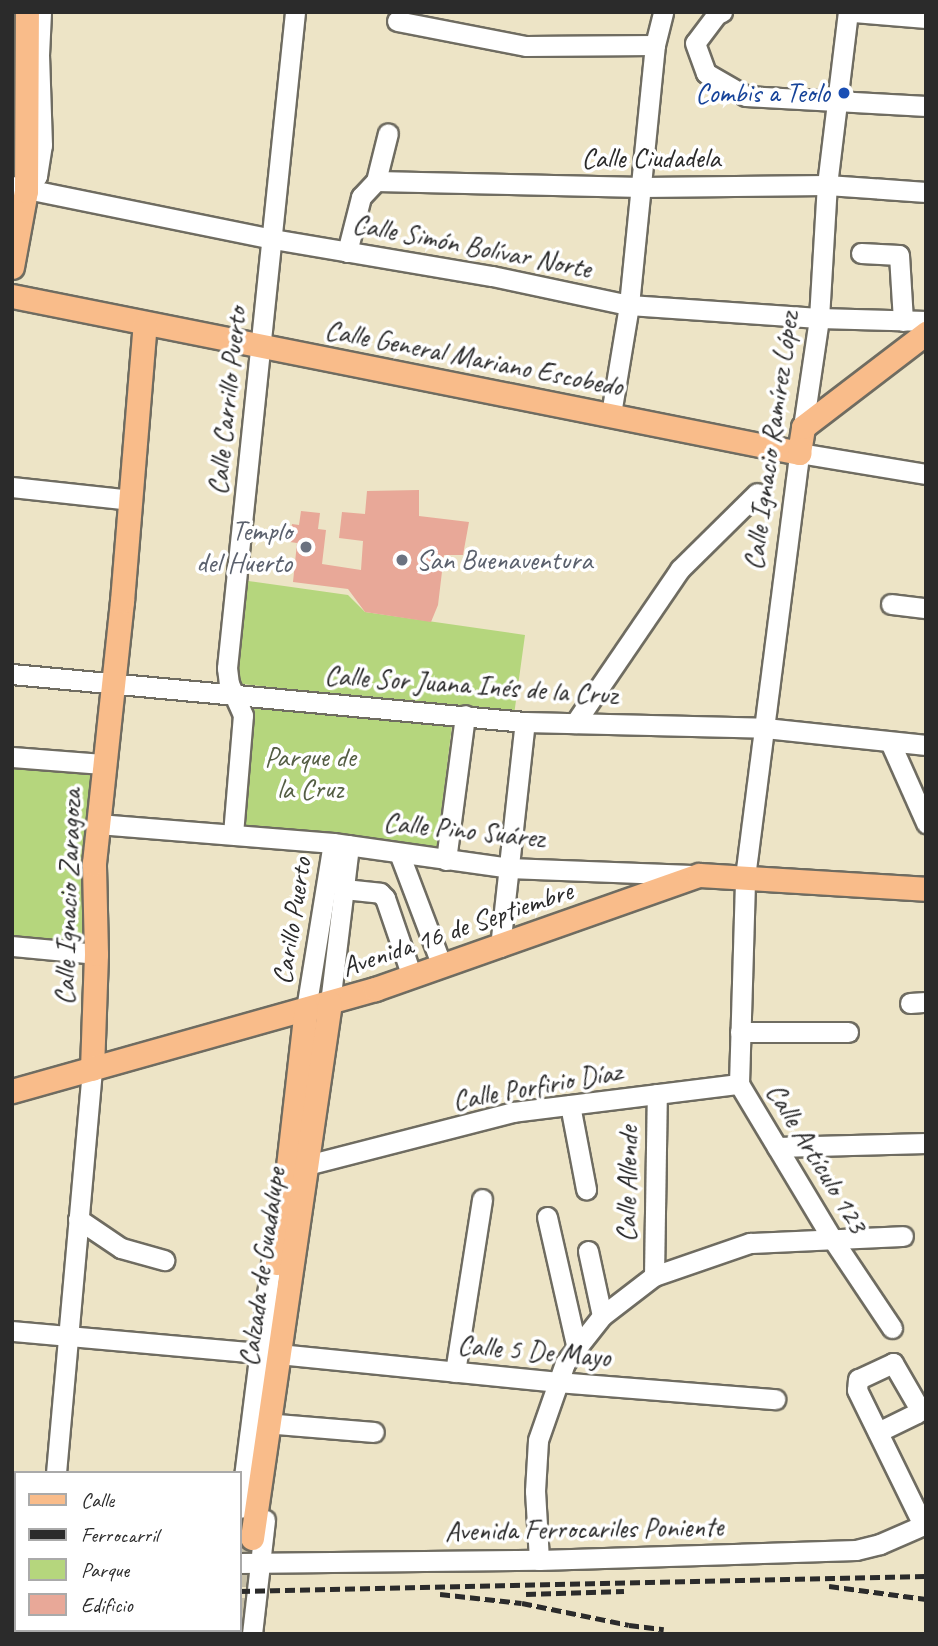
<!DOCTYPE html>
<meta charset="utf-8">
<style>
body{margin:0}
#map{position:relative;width:938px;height:1646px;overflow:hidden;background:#ede4c6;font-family:Caveat,sans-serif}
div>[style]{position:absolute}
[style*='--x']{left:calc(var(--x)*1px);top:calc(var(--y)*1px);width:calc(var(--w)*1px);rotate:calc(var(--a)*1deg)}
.green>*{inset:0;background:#b5d67d}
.building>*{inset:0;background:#e8a898}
.major-tunnel>*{height:23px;margin-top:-11.5px;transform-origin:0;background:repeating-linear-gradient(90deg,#c6bfa7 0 23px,transparent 0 34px)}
.roads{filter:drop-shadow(2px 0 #6f6c61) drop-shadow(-2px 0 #6f6c61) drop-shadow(0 2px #6f6c61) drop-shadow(0 -2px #6f6c61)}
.minor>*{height:19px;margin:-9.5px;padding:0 9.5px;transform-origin:9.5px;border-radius:9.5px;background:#fff}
.major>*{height:23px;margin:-11.5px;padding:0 11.5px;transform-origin:11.5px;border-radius:11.5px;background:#f9bc8a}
.rail>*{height:4.5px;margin-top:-2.25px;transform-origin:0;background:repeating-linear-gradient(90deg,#2b2b2b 0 10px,transparent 0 15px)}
.dots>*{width:19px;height:19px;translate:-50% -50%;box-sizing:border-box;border:4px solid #fff;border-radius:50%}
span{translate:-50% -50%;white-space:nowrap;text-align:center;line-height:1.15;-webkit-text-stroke:7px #fff;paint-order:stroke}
.transit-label{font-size:28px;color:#164399}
.right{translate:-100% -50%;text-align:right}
.street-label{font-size:28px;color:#2b2b2b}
.worship-label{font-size:28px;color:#5b616d}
.left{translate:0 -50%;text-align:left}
.park-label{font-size:28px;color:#545e44}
.frame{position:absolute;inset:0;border:14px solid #2b2b2b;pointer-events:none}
.legend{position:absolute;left:14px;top:1471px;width:228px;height:161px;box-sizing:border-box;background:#fff;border:2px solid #aaa;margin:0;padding:9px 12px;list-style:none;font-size:21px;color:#2b2b2b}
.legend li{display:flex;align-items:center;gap:14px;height:35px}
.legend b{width:35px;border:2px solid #aaa}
</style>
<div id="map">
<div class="green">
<i style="clip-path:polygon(248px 581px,348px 595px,365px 612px,525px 635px,514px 715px,234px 683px)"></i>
<i style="clip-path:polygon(252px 705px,452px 726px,437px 847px,240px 828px)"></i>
<i style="clip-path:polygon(12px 757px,103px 764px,96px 954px,12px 946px)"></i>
</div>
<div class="building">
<i style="clip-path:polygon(419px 490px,419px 516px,469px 522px,463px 555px,444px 555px,438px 605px,431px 622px,365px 612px,348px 589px,293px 582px,297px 543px,290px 542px,292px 524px,299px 525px,301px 511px,320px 513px,318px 529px,326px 530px,322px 564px,361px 570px,363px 541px,339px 538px,342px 512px,365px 514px,367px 491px)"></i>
</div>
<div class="major-tunnel">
<i style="--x:240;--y:1620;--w:83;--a:-81.7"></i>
</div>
<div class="roads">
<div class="minor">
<i style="--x:722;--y:12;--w:5;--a:158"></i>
<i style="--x:717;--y:14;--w:36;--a:127"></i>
<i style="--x:695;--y:43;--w:32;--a:70"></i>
<i style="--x:706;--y:73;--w:46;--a:29.9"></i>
<i style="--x:746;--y:96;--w:180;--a:3.2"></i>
<i style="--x:854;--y:12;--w:72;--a:4.8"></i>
<i style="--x:397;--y:21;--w:131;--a:11"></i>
<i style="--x:526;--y:46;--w:129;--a:-0.4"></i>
<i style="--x:376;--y:181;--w:49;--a:-76"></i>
<i style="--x:12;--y:186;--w:266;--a:11.5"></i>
<i style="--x:273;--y:239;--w:222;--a:9.6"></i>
<i style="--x:492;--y:276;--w:140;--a:12"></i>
<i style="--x:629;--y:305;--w:190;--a:3.9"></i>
<i style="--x:819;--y:318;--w:107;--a:1.6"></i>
<i style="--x:26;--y:191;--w:19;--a:-54"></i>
<i style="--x:37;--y:176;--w:31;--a:-81"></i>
<i style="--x:42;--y:145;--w:90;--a:-91.9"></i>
<i style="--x:39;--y:55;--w:43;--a:-87.3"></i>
<i style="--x:347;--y:252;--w:57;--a:-75.7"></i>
<i style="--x:361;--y:197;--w:22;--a:-47"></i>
<i style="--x:376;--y:181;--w:266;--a:1.3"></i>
<i style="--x:642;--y:187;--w:185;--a:-0.6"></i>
<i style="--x:827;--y:185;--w:99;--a:4"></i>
<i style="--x:861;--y:253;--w:38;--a:3"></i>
<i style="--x:899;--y:255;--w:66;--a:86.5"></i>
<i style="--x:611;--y:414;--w:110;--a:-80.6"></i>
<i style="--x:629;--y:305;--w:261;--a:-84.3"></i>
<i style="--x:655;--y:45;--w:34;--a:-76"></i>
<i style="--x:803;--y:427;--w:110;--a:-81.6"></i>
<i style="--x:819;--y:318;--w:133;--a:-86.6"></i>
<i style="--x:827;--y:185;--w:174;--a:-83.1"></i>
<i style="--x:12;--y:487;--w:120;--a:6.2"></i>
<i style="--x:891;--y:604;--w:35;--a:7"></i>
<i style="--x:12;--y:674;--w:515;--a:5.35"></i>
<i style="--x:525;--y:722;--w:240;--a:1.4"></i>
<i style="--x:765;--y:728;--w:162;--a:6"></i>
<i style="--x:575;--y:723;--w:186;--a:-55.7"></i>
<i style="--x:680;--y:569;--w:108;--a:-44.6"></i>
<i style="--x:890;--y:742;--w:89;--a:66"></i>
<i style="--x:12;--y:757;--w:91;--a:4.4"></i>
<i style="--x:98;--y:824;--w:236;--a:4.6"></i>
<i style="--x:333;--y:843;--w:180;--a:8"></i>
<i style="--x:511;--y:868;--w:185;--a:2.2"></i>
<i style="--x:233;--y:834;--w:119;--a:-85.2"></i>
<i style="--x:243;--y:715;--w:34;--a:-114"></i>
<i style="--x:229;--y:684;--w:16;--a:-97"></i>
<i style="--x:227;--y:668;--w:660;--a:-84.08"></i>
<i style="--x:399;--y:853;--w:121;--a:69.2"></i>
<i style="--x:446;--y:860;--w:146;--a:-82.5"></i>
<i style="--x:344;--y:889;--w:36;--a:6"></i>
<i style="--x:380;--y:893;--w:7;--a:45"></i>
<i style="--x:385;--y:898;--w:83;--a:71.1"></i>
<i style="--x:12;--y:946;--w:84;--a:5.4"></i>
<i style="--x:500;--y:947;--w:226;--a:-83.7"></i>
<i style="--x:330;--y:1003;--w:159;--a:-83.1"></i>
<i style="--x:910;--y:1003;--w:16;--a:-4"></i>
<i style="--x:306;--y:1009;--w:168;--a:-80.8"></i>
<i style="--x:740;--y:1032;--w:108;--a:0"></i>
<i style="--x:570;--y:1105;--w:86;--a:79.2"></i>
<i style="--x:777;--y:1147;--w:149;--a:-1.5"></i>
<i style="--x:307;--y:1165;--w:213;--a:-14.4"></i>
<i style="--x:513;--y:1112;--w:228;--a:-7.1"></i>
<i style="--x:547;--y:1217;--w:131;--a:77.2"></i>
<i style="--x:78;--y:1219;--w:52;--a:34"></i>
<i style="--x:121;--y:1248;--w:45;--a:15.6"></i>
<i style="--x:588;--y:1251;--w:66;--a:77.8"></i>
<i style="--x:654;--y:1276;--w:182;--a:-89.1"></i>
<i style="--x:892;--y:1328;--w:110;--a:-123.8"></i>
<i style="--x:831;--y:1237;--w:179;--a:-121"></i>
<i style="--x:739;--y:1084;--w:207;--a:-88.3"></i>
<i style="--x:745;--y:877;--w:427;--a:-82.7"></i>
<i style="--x:799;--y:453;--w:129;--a:9.4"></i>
<i style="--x:12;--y:1331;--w:247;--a:5.1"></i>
<i style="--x:288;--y:1355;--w:270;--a:5.7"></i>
<i style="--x:557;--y:1382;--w:219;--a:4.5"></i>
<i style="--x:455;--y:1372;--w:175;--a:-81.1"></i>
<i style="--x:277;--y:1424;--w:97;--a:4.7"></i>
<i style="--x:878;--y:1432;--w:43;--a:-26"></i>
<i style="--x:917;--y:1413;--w:5;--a:-68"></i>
<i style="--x:919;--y:1408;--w:52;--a:-120"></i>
<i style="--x:893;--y:1363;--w:38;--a:155"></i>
<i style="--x:858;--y:1379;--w:11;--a:95"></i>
<i style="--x:857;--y:1390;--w:150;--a:63.9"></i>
<i style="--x:56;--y:1473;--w:406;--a:-84.9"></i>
<i style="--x:240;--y:1508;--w:263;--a:-82.8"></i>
<i style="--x:539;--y:1560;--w:69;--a:-93.3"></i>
<i style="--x:535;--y:1491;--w:51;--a:-86.6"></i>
<i style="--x:538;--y:1440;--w:82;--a:-70.7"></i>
<i style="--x:565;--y:1363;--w:60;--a:-51.8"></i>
<i style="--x:602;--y:1316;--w:66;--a:-37.6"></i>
<i style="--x:654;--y:1276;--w:102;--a:-19"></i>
<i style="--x:750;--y:1243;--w:153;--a:-2.6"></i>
<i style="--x:240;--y:1563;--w:299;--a:-0.6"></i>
<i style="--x:539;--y:1560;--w:317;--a:-1.8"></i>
<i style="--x:856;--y:1550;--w:25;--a:-14"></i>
<i style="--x:880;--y:1544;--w:50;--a:-23.5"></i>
<i style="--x:12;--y:1569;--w:4;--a:0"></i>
<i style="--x:12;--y:1630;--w:153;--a:1.5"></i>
<i style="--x:223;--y:1634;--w:4;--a:-76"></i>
<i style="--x:252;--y:1634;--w:115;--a:-83.5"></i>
</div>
<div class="major">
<i style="--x:12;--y:267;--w:77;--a:-79.6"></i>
<i style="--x:26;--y:191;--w:179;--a:-89.7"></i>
<i style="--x:12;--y:296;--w:803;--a:11.28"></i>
<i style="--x:799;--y:453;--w:26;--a:-81"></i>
<i style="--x:803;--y:427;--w:155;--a:-37.4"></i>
<i style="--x:92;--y:1069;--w:115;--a:-88"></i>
<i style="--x:96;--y:954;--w:91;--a:-91.3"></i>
<i style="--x:94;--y:863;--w:263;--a:-83.9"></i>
<i style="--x:122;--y:601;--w:278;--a:-85.3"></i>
<i style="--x:12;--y:1091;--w:377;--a:-15.7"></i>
<i style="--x:375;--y:989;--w:343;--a:-19.4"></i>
<i style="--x:699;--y:875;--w:227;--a:3.5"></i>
<i style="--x:277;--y:1263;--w:256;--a:-83.5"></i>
<i style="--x:252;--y:1538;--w:541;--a:-81.71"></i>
</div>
</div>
<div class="rail">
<i style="--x:829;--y:1586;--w:98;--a:7.6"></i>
<i style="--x:240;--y:1591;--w:686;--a:-1.25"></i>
<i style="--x:440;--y:1594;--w:82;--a:6.3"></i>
<i style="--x:522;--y:1603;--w:109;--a:11.6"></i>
<i style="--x:629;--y:1625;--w:35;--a:7"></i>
<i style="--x:526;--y:1594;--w:98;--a:-1.8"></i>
<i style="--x:12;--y:1597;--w:4;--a:0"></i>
</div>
<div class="dots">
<i style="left:844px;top:93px;background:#1a4fb4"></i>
<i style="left:306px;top:547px;background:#6b7280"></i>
<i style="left:402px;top:560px;background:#6b7280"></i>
</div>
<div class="transit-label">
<span class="right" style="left:830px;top:93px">Combis a Teolo</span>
</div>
<div class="street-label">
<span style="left:651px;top:158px">Calle Ciudadela</span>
<span style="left:472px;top:246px;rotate:11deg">Calle Simón Bolívar Norte</span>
<span style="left:474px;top:358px;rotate:11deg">Calle General Mariano Escobedo</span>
<span style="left:227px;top:401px;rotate:-84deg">Calle Carrillo Puerto</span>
<span style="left:771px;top:441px;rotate:-82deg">Calle Ignacio Ramírez López</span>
<span style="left:471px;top:685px;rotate:4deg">Calle Sor Juana Inés de la Cruz</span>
<span style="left:464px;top:830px;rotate:6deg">Calle Pino Suárez</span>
<span style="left:68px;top:897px;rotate:-88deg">Calle Ignacio Zaragoza</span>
<span style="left:292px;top:921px;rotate:-81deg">Carillo Puerto</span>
<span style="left:457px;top:929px;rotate:-19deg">Avenida 16 de Septiembre</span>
<span style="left:537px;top:1086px;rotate:-10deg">Calle Porfirio Díaz</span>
<span style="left:817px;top:1158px;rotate:59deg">Calle Artículo 123</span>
<span style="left:627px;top:1184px;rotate:-89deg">Calle Allende</span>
<span style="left:262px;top:1267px;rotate:-82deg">Calzada de Guadalupe</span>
<span style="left:534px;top:1351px;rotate:5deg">Calle 5 De Mayo</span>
<span style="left:584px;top:1529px;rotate:-1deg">Avenida Ferrocariles Poniente</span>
</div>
<div class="worship-label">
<span class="right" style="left:292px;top:547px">Templo<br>del Huerto</span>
<span class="left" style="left:416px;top:560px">San Buenaventura</span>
</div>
<div class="park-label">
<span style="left:310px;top:773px">Parque de<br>la Cruz</span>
</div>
<div class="frame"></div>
<ul class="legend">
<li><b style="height:9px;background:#f9bc8a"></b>Calle</li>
<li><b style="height:9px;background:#2b2b2b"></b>Ferrocarril</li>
<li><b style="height:19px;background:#b5d67d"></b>Parque</li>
<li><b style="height:19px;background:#e8a898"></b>Edificio</li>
</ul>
</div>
